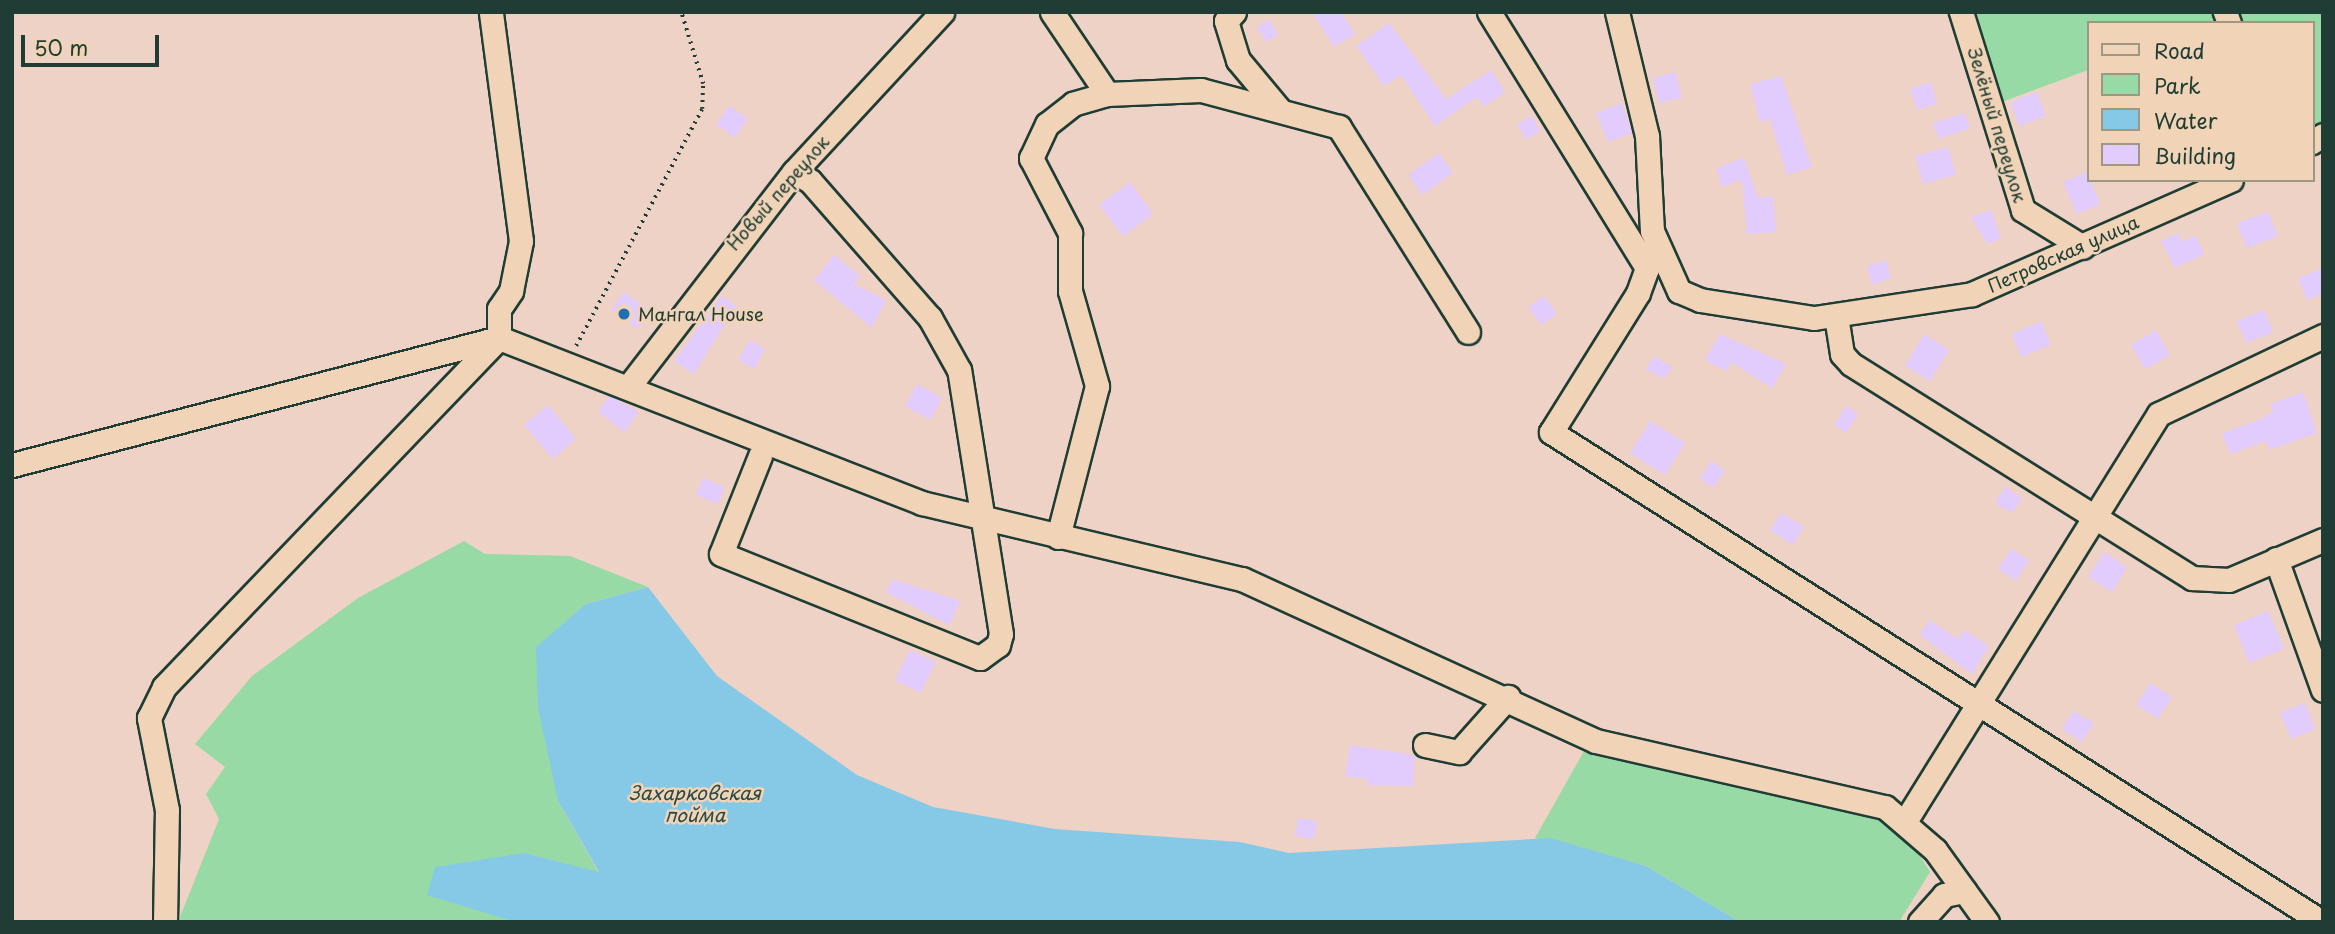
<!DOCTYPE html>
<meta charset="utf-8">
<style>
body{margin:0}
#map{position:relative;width:2335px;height:934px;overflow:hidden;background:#eed2c5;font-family:"Playpen Sans",sans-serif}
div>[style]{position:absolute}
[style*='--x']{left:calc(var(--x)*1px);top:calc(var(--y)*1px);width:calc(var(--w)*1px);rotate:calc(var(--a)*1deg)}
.green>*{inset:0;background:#97daa6}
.water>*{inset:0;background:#86c9e7}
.building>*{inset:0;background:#e1ccfd}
.path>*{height:3.5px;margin-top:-1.75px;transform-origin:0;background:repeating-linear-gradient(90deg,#1f3d34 0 2px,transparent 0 7px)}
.roads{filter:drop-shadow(2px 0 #1f3d34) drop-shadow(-2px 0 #1f3d34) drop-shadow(0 2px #1f3d34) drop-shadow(0 -2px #1f3d34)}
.minor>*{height:23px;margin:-11.5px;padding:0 11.5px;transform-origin:11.5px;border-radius:11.5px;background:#f1d3b7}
.dots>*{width:19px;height:19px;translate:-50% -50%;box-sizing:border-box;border:4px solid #f1d3b7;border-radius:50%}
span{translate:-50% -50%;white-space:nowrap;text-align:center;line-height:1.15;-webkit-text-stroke:5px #f1d3b7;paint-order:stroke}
.street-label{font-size:18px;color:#1f3d34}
.poi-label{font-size:18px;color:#1f3d34}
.left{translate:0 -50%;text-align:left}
.water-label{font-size:19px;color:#294b46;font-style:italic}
.frame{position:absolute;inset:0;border:14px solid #1f3d34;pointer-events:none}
.legend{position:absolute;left:2087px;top:21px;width:228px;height:161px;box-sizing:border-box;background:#f1d3b7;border:2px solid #9d9783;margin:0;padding:9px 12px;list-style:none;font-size:21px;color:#1f3d34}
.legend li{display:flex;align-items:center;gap:14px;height:35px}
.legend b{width:35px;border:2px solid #9d9783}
.scale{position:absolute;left:21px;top:35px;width:138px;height:32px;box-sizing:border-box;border:4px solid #1f3d34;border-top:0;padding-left:9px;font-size:21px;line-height:24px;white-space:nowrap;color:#1f3d34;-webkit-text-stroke:5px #f1d3b7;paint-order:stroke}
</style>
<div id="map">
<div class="green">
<i style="clip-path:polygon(1972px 12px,2323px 12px,2323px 131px,2312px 139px,2312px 23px,2088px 23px,2088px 70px,1999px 103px)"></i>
<i style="clip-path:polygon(464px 541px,485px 554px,570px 556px,648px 587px,586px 604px,558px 801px,599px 873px,524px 853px,488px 910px,516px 922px,178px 922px,219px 819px,206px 794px,225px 767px,195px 744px,252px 676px,358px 598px)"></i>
<i style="clip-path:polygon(1588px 744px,1668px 769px,1804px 791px,1875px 815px,1910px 840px,1930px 872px,1899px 922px,1740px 922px,1646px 866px,1535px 838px)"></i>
</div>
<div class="water">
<i style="clip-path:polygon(648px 587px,717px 676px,857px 775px,933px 807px,1055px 829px,1240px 842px,1289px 853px,1550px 838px,1646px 866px,1740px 922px,516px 922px,427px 895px,435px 867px,524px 853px,599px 872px,558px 801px,538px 708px,536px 647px,586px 604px)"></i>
</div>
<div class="building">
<i style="clip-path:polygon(1312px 12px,1341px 12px,1355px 34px,1334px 47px)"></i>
<i style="clip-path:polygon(1270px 20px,1278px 35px,1266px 42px,1257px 27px)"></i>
<i style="clip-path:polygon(1389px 23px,1446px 99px,1491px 70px,1505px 92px,1483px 107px,1477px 97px,1435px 126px,1401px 75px,1384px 86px,1356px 46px)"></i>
<i style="clip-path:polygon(1676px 72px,1682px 98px,1659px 103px,1653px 78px)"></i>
<i style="clip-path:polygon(1781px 76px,1812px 167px,1787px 175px,1770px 119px,1760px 122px,1750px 84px)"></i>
<i style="clip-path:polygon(1931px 82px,1937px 104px,1917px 110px,1910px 89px)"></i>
<i style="clip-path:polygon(2037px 92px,2046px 116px,2019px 126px,2010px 102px)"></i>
<i style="clip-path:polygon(1622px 103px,1632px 133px,1608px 142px,1596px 113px)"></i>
<i style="clip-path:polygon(729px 106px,748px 119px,735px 138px,716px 124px)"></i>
<i style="clip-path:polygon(1965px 113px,1970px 128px,1939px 139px,1933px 123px)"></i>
<i style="clip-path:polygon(1532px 116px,1540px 131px,1526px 140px,1517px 124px)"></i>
<i style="clip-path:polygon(1948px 147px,1956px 175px,1923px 184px,1915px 156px)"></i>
<i style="clip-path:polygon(1439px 153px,1453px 173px,1422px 195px,1408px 175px)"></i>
<i style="clip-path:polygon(1744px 158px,1758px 198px,1773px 196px,1776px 232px,1747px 234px,1742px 180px,1722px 187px,1716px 168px)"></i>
<i style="clip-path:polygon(2087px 172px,2100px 204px,2077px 214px,2063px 182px)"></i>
<i style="clip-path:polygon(1130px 182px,1153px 214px,1123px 236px,1099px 205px)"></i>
<i style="clip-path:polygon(1991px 210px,2001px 239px,1987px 244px,1971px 217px)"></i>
<i style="clip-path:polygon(2268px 212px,2278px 236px,2247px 248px,2237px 223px)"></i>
<i style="clip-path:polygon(2178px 233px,2182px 242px,2195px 235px,2204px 254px,2175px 268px,2161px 241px)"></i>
<i style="clip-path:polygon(834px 255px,860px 276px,854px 284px,886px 300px,872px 328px,814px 280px)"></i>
<i style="clip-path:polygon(1886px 260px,1891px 278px,1872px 285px,1867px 266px)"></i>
<i style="clip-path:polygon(2323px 268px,2323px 294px,2307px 300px,2298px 278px)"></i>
<i style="clip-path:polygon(624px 292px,651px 311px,638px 329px,611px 310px)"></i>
<i style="clip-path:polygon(722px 296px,736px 306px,694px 374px,674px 361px)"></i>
<i style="clip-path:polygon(1544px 296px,1557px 314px,1541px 325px,1528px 307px)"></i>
<i style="clip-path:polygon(2264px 310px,2273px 332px,2246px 343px,2237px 321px)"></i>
<i style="clip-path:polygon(2041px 321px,2051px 345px,2021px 357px,2012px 334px)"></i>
<i style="clip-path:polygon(2156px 330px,2170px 355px,2145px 369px,2131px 345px)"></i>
<i style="clip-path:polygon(1720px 334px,1786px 364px,1772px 388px,1731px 362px,1726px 371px,1705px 360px)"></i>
<i style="clip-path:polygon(1924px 334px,1949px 350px,1930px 381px,1905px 366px)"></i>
<i style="clip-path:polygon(750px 340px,765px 349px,754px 369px,738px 360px)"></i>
<i style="clip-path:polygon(1654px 356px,1672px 367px,1664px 379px,1646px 369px)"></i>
<i style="clip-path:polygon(917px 384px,942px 398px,930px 420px,905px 406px)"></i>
<i style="clip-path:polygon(2303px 392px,2317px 433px,2269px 450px,2266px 441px,2230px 454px,2222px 433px,2259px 420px,2273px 412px,2270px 404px)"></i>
<i style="clip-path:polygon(610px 396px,639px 412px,624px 432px,598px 411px)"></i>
<i style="clip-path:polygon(548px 405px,576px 439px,553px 459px,524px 425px)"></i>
<i style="clip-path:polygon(1846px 406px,1858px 414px,1846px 433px,1834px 425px)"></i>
<i style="clip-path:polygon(1650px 421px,1685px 443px,1665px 475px,1630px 453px)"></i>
<i style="clip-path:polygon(1711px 461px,1725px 471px,1713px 488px,1700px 479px)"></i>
<i style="clip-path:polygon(703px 478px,725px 487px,718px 504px,696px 495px)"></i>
<i style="clip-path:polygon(2005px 487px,2022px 498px,2012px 513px,1995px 503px)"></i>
<i style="clip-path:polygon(1781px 513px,1804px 527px,1793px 545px,1770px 530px)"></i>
<i style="clip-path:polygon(2011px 549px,2029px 560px,2016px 581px,1998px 569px)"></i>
<i style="clip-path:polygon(2104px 552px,2127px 567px,2112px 592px,2088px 577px)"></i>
<i style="clip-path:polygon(892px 579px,960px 601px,949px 625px,886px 592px)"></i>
<i style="clip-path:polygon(2268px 611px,2284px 649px,2249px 663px,2234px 625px)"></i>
<i style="clip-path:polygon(1929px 620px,1958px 639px,1964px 630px,1989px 646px,1972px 674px,1920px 635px)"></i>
<i style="clip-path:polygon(910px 650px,936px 662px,920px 693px,895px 680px)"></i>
<i style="clip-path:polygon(2150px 683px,2172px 697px,2158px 719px,2136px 705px)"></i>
<i style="clip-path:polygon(2305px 703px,2315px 729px,2291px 739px,2280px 713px)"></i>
<i style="clip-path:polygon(2073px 711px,2094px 723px,2082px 742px,2062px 729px)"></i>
<i style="clip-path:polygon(1350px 745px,1415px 755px,1413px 786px,1366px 785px,1367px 779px,1345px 776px)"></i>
<i style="clip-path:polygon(1298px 818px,1317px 821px,1314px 839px,1295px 836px)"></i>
</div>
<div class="path">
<i style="--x:576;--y:346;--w:268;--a:-62"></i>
<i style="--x:702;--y:109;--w:25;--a:-88"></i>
<i style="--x:703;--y:84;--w:75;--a:-107"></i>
</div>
<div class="roads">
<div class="minor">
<i style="--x:1052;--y:12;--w:99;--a:56.1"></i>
<i style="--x:1107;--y:94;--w:35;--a:164"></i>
<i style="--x:1073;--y:104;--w:33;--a:142"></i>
<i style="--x:1047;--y:124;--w:38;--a:115"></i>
<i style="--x:1031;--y:158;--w:85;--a:62.5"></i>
<i style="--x:1070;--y:233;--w:58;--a:90"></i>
<i style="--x:1070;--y:291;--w:99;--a:74.1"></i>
<i style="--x:1097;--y:386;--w:156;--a:104.5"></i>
<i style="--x:1234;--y:12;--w:12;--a:132"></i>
<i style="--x:1226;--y:21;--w:41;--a:72.9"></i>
<i style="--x:1238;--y:60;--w:64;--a:50.1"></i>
<i style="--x:1489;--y:12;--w:301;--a:58.3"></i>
<i style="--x:1647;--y:268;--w:27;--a:110"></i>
<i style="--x:1638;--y:293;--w:164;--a:122"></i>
<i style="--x:1551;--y:432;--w:914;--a:32.44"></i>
<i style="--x:1617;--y:12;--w:128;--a:76.4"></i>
<i style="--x:1647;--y:136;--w:95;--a:87"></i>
<i style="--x:1652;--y:231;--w:66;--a:65.8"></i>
<i style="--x:1679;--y:291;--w:23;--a:23"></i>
<i style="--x:1700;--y:300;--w:115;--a:9"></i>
<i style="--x:1814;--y:318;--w:160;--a:-8.6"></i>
<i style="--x:1972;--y:294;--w:283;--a:-23.8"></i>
<i style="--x:1961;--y:12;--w:207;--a:72.6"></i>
<i style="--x:2023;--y:210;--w:70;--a:31.7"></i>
<i style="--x:2225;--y:12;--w:12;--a:70"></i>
<i style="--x:1107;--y:94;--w:94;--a:-2.4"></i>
<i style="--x:1201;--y:90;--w:143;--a:15"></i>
<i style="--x:1339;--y:127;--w:242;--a:57.8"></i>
<i style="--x:2312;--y:142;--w:13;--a:-32"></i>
<i style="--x:1836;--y:316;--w:38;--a:81"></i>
<i style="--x:1842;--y:354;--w:13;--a:48"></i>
<i style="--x:1851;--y:364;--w:403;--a:32.1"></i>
<i style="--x:2192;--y:578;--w:37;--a:3"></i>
<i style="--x:2229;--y:580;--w:102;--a:-23.1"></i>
<i style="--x:629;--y:386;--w:270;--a:-52.4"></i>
<i style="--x:794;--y:172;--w:218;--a:-47.2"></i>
<i style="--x:760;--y:456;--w:105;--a:111.7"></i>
<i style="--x:721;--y:554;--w:279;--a:21.9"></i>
<i style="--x:980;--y:658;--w:22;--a:-36"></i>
<i style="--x:998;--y:645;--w:11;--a:-75"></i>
<i style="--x:1001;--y:634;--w:267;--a:-99"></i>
<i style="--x:959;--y:370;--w:60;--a:-119.1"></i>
<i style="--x:930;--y:318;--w:182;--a:-131.2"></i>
<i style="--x:810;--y:181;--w:18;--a:-151"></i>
<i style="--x:12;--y:465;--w:503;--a:-14.62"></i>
<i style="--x:499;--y:338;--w:454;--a:21.3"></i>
<i style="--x:922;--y:503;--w:329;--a:13.4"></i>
<i style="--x:1242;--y:579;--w:389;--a:24.6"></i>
<i style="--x:1596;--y:741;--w:296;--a:12.9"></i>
<i style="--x:1885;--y:807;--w:66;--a:40.7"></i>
<i style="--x:1935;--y:850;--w:89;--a:54.2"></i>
<i style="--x:2276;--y:559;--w:139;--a:70.3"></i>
<i style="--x:1425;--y:745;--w:35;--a:12"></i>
<i style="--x:1459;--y:752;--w:74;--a:-48.3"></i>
<i style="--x:1906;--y:820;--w:478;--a:-58.1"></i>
<i style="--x:2159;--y:414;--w:182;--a:-25.4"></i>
<i style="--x:165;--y:922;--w:112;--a:-89"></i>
<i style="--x:167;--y:810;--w:94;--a:-101.1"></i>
<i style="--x:149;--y:718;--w:34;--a:-64"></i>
<i style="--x:164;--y:687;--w:484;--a:-46.2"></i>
<i style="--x:499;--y:338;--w:29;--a:-90"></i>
<i style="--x:499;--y:309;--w:22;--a:-56"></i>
<i style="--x:511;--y:291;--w:51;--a:-78.7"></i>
<i style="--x:521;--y:241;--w:231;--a:-97.5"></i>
<i style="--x:1920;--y:922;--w:36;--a:-48"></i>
<i style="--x:1944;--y:895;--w:21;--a:-11"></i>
</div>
</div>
<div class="dots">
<i style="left:624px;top:314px;background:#1f6fb2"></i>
</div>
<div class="street-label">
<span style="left:1997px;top:125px;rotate:73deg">Зелёный переулок</span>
<span style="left:778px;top:193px;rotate:-49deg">Новый переулок</span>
<span style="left:2063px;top:254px;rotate:-24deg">Петровская улица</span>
</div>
<div class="poi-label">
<span class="left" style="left:638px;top:314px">Мангал House</span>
</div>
<div class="water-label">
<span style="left:695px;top:804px">Захарковская<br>пойма</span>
</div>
<div class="frame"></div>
<ul class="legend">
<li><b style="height:9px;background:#f1d3b7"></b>Road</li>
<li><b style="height:19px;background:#97daa6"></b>Park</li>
<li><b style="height:19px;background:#86c9e7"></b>Water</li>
<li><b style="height:19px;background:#e1ccfd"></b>Building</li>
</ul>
<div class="scale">50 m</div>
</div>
